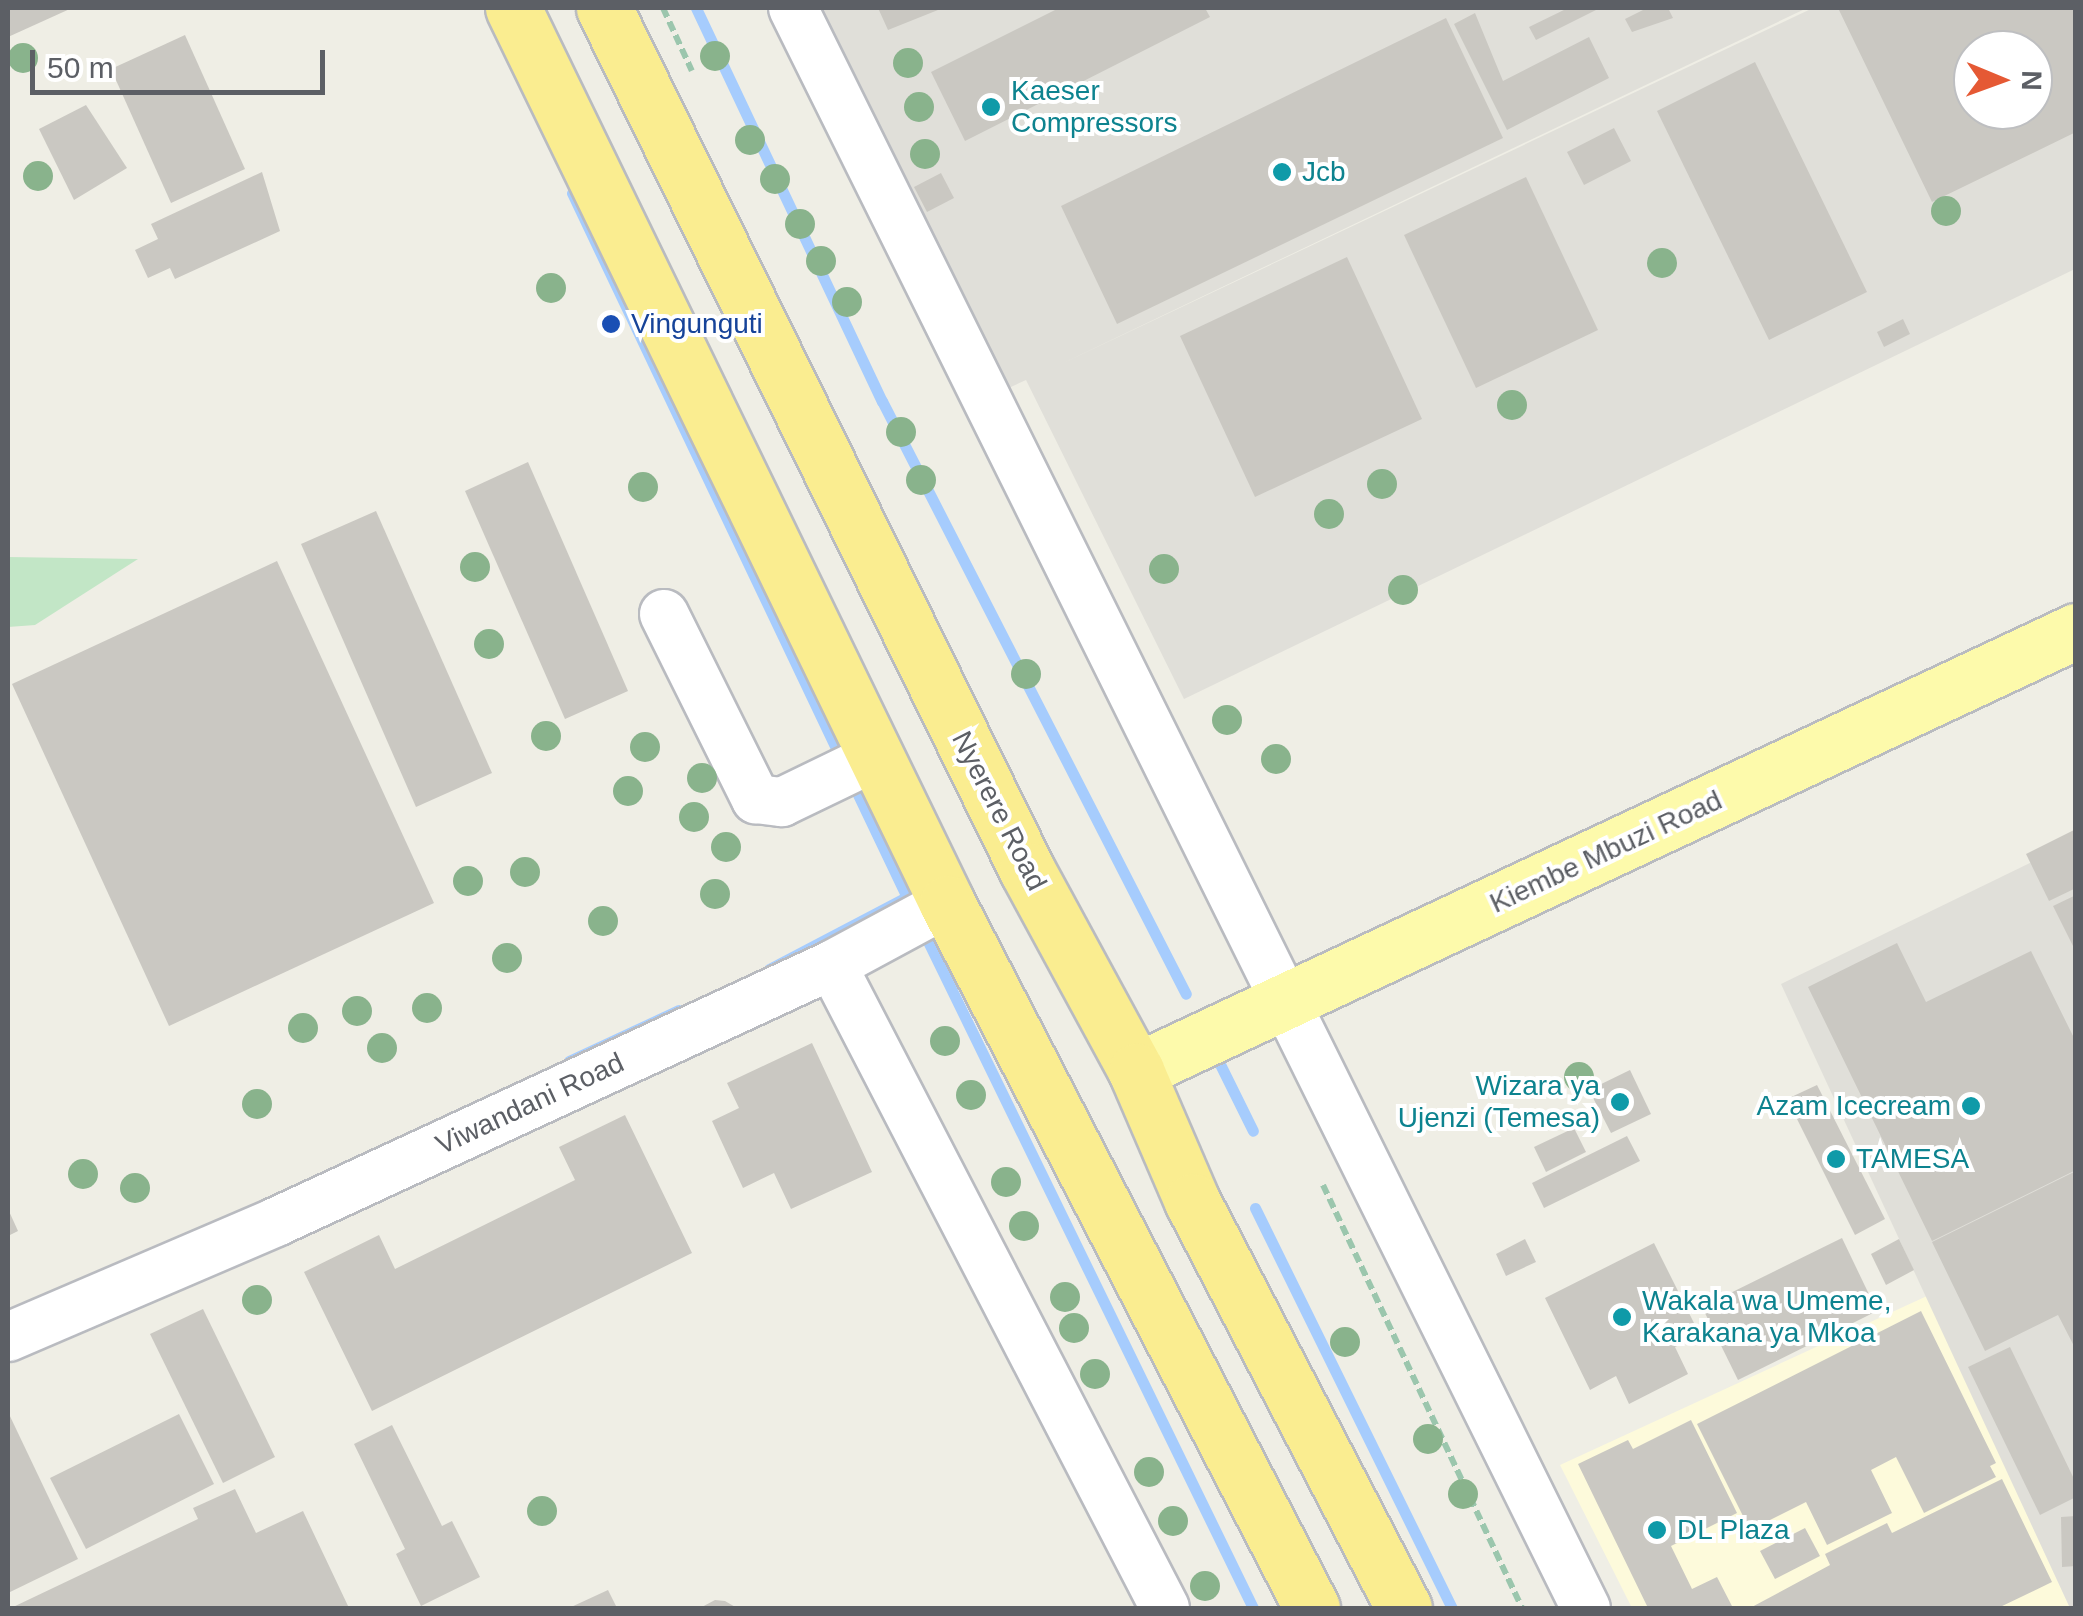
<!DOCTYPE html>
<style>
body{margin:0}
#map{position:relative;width:2083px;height:1616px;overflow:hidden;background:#efeee5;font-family:Helvetica,sans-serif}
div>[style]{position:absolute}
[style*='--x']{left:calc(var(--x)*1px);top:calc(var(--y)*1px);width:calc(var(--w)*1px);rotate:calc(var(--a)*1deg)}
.commercial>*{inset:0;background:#fdfadb}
.industrial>*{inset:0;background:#e0dfd9}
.green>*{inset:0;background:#c2e6c6}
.stream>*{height:11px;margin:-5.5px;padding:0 5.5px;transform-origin:5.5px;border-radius:5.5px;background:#a6ccfd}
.building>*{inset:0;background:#cac8c2}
.path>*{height:6px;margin-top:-3px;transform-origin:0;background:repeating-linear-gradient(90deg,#9bc6ad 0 10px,transparent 0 15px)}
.roads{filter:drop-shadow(2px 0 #b9bbc0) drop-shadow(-2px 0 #b9bbc0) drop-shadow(0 2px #b9bbc0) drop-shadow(0 -2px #b9bbc0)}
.minor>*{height:48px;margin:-24px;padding:0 24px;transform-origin:24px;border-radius:24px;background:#fff}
.major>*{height:55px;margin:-27.5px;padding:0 27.5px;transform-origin:27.5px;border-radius:27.5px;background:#fdfaab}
.highway>*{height:55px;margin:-27.5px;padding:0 27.5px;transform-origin:27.5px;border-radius:27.5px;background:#faed90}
.trees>*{width:30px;height:30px;margin:-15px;border-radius:50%;background:#89b38c}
.dots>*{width:28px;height:28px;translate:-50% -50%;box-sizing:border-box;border:5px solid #fff;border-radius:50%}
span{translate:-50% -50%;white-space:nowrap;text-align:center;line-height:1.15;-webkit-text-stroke:8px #fff;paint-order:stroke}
.culture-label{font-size:28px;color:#0d838f}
.left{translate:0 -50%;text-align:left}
.right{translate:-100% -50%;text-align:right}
.transit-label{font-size:28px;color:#164399}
.street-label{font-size:28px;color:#5c5f65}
.frame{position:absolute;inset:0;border:10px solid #5c5f65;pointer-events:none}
.north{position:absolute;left:1953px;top:30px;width:100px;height:100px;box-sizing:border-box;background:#fff;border:2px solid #bebfc1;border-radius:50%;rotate:91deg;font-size:28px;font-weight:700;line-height:40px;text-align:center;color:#5c5f65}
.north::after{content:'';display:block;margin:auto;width:35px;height:45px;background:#e55934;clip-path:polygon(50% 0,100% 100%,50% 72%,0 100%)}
.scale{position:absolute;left:30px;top:50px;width:295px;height:45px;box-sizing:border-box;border:5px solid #5c5f65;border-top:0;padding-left:12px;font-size:30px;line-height:35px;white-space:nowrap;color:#5c5f65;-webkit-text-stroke:8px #fff;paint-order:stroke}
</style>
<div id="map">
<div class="commercial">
<i style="clip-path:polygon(1927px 1296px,2070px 1608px,1632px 1608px,1560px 1465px)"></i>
</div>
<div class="industrial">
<i style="clip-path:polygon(evenodd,807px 8px,1807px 8px,1059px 365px,1813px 8px,2075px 8px,2075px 269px,1184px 699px,1026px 380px,991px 396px,807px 8px,1973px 50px,2033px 50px,2033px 110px,1973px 110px,1973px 50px)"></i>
<i style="clip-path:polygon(2075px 841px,2075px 1608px,2070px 1608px,1781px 984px)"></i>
</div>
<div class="green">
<i style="clip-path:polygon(8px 557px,138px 559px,35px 625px,8px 627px)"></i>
</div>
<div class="stream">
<i style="--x:696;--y:8;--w:435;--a:64.7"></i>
<i style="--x:882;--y:401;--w:666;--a:62.86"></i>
<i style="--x:572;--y:193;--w:631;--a:64.57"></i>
<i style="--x:851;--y:780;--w:142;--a:64.5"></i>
<i style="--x:922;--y:929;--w:755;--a:64.01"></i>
<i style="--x:769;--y:969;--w:156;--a:-27.6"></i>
<i style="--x:1213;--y:1050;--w:90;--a:63.7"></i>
<i style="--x:569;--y:1061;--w:121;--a:-24.9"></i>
<i style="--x:1255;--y:1208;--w:446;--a:63.8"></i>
</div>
<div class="building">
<i style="clip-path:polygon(8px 8px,72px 8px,8px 37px)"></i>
<i style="clip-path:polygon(878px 8px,943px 8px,888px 30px)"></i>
<i style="clip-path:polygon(1059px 8px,1205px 8px,1210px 17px,965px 141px,931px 72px)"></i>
<i style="clip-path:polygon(1568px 8px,1600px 8px,1536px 40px,1529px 27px)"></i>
<i style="clip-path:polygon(1647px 8px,1668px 8px,1673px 18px,1632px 32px,1625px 19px)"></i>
<i style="clip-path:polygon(evenodd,1838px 8px,2076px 8px,2076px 132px,1932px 202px,1838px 8px,1973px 50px,2033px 50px,2033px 110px,1973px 110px,1973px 50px)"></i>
<i style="clip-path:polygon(1475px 13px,1503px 81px,1589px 37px,1609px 78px,1507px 130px,1454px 24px)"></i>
<i style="clip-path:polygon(1446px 18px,1503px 138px,1117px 324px,1061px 206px)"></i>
<i style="clip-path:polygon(185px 35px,245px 169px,171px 203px,111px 69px)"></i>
<i style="clip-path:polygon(1755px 62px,1867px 292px,1769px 340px,1657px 111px)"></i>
<i style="clip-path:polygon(86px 105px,127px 168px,74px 200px,39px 129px)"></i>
<i style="clip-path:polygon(1614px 128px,1631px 161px,1584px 185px,1567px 152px)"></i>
<i style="clip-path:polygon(262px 172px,280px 231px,175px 279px,170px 268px,148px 278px,135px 250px,158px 239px,151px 224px)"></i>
<i style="clip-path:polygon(941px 173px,954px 198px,927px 212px,914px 187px)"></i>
<i style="clip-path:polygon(1526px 177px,1598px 330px,1476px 388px,1404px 235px)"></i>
<i style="clip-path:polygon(1347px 257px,1422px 419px,1255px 497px,1180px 336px)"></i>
<i style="clip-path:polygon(1903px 319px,1910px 334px,1884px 347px,1877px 332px)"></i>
<i style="clip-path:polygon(528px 462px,628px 691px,565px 719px,465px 491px)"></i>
<i style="clip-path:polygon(376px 511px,492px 773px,416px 807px,301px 544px)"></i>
<i style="clip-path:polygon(277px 561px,434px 903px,169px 1026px,12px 684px)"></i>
<i style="clip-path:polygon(2076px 829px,2076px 888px,2049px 901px,2026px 854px)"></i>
<i style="clip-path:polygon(2076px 895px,2076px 952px,2053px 906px)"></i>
<i style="clip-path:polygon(1897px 943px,1926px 1002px,2031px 951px,2076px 1042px,2076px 1170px,1932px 1241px,1808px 987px)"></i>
<i style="clip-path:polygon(812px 1043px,872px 1172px,791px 1209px,774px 1173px,743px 1188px,712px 1121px,739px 1108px,727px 1083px)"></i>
<i style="clip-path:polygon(1630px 1070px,1651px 1114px,1611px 1133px,1589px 1090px)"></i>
<i style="clip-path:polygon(1817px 1085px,1885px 1219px,1855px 1235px,1787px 1099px)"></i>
<i style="clip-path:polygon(625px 1115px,692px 1253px,372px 1411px,304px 1272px,379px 1235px,395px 1269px,575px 1180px,559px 1147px)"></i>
<i style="clip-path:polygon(1574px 1128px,1586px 1152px,1546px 1172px,1534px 1147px)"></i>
<i style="clip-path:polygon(1627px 1136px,1640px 1161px,1544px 1208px,1532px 1183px)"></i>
<i style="clip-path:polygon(2076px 1171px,2076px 1350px,2058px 1315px,1985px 1351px,1932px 1242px)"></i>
<i style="clip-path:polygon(8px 1209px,18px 1231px,8px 1236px)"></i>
<i style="clip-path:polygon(1842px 1238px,1877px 1311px,1738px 1380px,1702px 1307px)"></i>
<i style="clip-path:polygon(1525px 1239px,1536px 1262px,1506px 1276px,1496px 1254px)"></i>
<i style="clip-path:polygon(1899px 1239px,1914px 1270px,1886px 1285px,1871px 1254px)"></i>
<i style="clip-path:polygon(1654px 1243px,1700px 1335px,1675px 1347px,1688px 1374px,1629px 1404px,1616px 1376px,1590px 1390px,1545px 1298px)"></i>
<i style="clip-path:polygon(203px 1309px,275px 1457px,223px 1483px,150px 1334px)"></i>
<i style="clip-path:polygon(1921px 1311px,1996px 1463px,1990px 1466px,1996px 1477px,1924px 1513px,1896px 1457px,1871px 1470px,1892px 1513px,1827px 1545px,1806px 1502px,1750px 1530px,1697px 1424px)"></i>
<i style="clip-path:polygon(2010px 1347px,2076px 1483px,2076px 1497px,2040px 1515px,1968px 1367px)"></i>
<i style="clip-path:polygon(8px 1412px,78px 1559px,8px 1593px)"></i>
<i style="clip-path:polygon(179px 1414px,214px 1484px,86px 1549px,50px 1478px)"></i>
<i style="clip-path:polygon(1691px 1420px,1737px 1513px,1671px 1546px,1692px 1589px,1717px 1577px,1733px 1608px,1648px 1608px,1578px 1464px,1628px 1440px,1633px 1449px)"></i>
<i style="clip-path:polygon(392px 1425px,442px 1526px,452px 1521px,480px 1577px,421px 1606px,396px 1554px,405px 1549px,354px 1444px)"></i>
<i style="clip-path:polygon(2002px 1479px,2052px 1582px,1998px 1608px,1750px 1608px,1830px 1565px,1825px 1554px,1887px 1523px,1892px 1533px)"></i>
<i style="clip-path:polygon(235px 1489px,256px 1533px,303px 1511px,349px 1608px,11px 1608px,198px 1519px,193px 1508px)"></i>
<i style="clip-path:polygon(2076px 1516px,2076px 1566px,2062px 1567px,2061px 1517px)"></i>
<i style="clip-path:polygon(1805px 1528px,1820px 1556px,1775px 1579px,1760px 1551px)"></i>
<i style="clip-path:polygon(608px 1590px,617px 1608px,569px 1608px)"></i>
<i style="clip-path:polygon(715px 1600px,725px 1601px,737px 1608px,700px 1608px)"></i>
</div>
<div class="path">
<i style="--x:663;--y:8;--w:69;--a:65.3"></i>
<i style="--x:1323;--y:1185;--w:467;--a:64.8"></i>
</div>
<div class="roads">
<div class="minor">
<i style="--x:793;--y:8;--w:1786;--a:63.64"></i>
<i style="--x:664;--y:614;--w:207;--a:63.6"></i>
<i style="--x:756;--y:799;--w:26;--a:7"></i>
<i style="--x:782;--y:802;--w:106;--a:-25.8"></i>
<i style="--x:832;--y:965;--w:724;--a:62.62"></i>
<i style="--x:8;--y:1337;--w:292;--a:-23.2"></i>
<i style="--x:276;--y:1222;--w:613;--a:-24.81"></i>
<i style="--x:832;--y:965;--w:131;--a:-28.3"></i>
</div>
<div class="major">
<i style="--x:1136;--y:1071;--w:1038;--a:-25.08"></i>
</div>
<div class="highway">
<i style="--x:513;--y:8;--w:995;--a:64.13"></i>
<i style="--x:947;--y:903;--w:794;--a:62.63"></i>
<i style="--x:604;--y:8;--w:960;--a:63.86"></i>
<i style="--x:1027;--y:870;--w:229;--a:61.5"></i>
<i style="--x:1136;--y:1071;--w:142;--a:66.7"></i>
<i style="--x:1192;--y:1201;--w:459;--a:62.5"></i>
</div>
</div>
<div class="trees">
<i style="left:715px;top:56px"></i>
<i style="left:23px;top:58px"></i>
<i style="left:908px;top:63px"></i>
<i style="left:919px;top:107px"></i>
<i style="left:750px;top:140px"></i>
<i style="left:925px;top:154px"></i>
<i style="left:38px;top:176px"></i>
<i style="left:775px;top:179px"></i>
<i style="left:1946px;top:211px"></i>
<i style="left:800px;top:224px"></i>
<i style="left:821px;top:261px"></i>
<i style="left:1662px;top:263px"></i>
<i style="left:551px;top:288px"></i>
<i style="left:847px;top:302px"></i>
<i style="left:1512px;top:405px"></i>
<i style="left:901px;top:432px"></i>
<i style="left:921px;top:480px"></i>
<i style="left:1382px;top:484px"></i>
<i style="left:643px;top:487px"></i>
<i style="left:1329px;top:514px"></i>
<i style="left:475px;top:567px"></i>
<i style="left:1164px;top:569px"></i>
<i style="left:1403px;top:590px"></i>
<i style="left:489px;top:644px"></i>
<i style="left:1026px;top:674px"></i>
<i style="left:1227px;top:720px"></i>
<i style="left:546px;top:736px"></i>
<i style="left:645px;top:747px"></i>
<i style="left:1276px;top:759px"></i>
<i style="left:702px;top:778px"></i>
<i style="left:628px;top:791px"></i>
<i style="left:694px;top:817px"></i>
<i style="left:726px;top:847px"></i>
<i style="left:525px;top:872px"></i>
<i style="left:468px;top:881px"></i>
<i style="left:715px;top:894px"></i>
<i style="left:603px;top:921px"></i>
<i style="left:507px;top:958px"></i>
<i style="left:427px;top:1008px"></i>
<i style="left:357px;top:1011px"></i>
<i style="left:303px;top:1028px"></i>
<i style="left:945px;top:1041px"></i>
<i style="left:382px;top:1048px"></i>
<i style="left:1579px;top:1077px"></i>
<i style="left:971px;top:1095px"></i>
<i style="left:257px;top:1104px"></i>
<i style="left:83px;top:1174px"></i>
<i style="left:1006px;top:1182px"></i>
<i style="left:135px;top:1188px"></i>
<i style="left:1024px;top:1226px"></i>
<i style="left:1065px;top:1297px"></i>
<i style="left:257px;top:1300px"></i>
<i style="left:1074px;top:1328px"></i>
<i style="left:1345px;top:1342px"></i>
<i style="left:1095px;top:1374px"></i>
<i style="left:1428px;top:1439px"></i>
<i style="left:1149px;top:1472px"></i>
<i style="left:1463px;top:1494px"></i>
<i style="left:542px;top:1511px"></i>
<i style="left:1173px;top:1521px"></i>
<i style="left:1205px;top:1586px"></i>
</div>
<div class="dots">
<i style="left:991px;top:107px;background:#0f9aa8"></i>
<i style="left:1282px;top:172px;background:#0f9aa8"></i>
<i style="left:611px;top:324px;background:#1a4fb4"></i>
<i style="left:1620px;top:1102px;background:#0f9aa8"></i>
<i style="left:1971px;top:1106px;background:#0f9aa8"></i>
<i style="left:1836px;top:1159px;background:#0f9aa8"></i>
<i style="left:1622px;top:1317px;background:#0f9aa8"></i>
<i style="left:1657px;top:1530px;background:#0f9aa8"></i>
</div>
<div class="culture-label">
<span class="left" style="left:1011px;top:107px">Kaeser<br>Compressors</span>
<span class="left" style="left:1302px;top:172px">Jcb</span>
<span class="right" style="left:1600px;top:1102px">Wizara ya<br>Ujenzi (Temesa)</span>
<span class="right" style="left:1951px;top:1106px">Azam Icecream</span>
<span class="left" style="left:1856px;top:1159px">TAMESA</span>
<span class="left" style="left:1642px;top:1317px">Wakala wa Umeme,<br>Karakana ya Mkoa</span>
<span class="left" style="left:1677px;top:1530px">DL Plaza</span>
</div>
<div class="transit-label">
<span class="left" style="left:631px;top:324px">Vingunguti</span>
</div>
<div class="street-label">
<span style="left:999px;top:811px;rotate:63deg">Nyerere Road</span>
<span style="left:1606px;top:852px;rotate:-25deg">Kiembe Mbuzi Road</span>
<span style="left:530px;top:1104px;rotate:-25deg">Viwandani Road</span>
</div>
<div class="frame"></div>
<div class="north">N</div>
<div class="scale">50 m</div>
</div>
